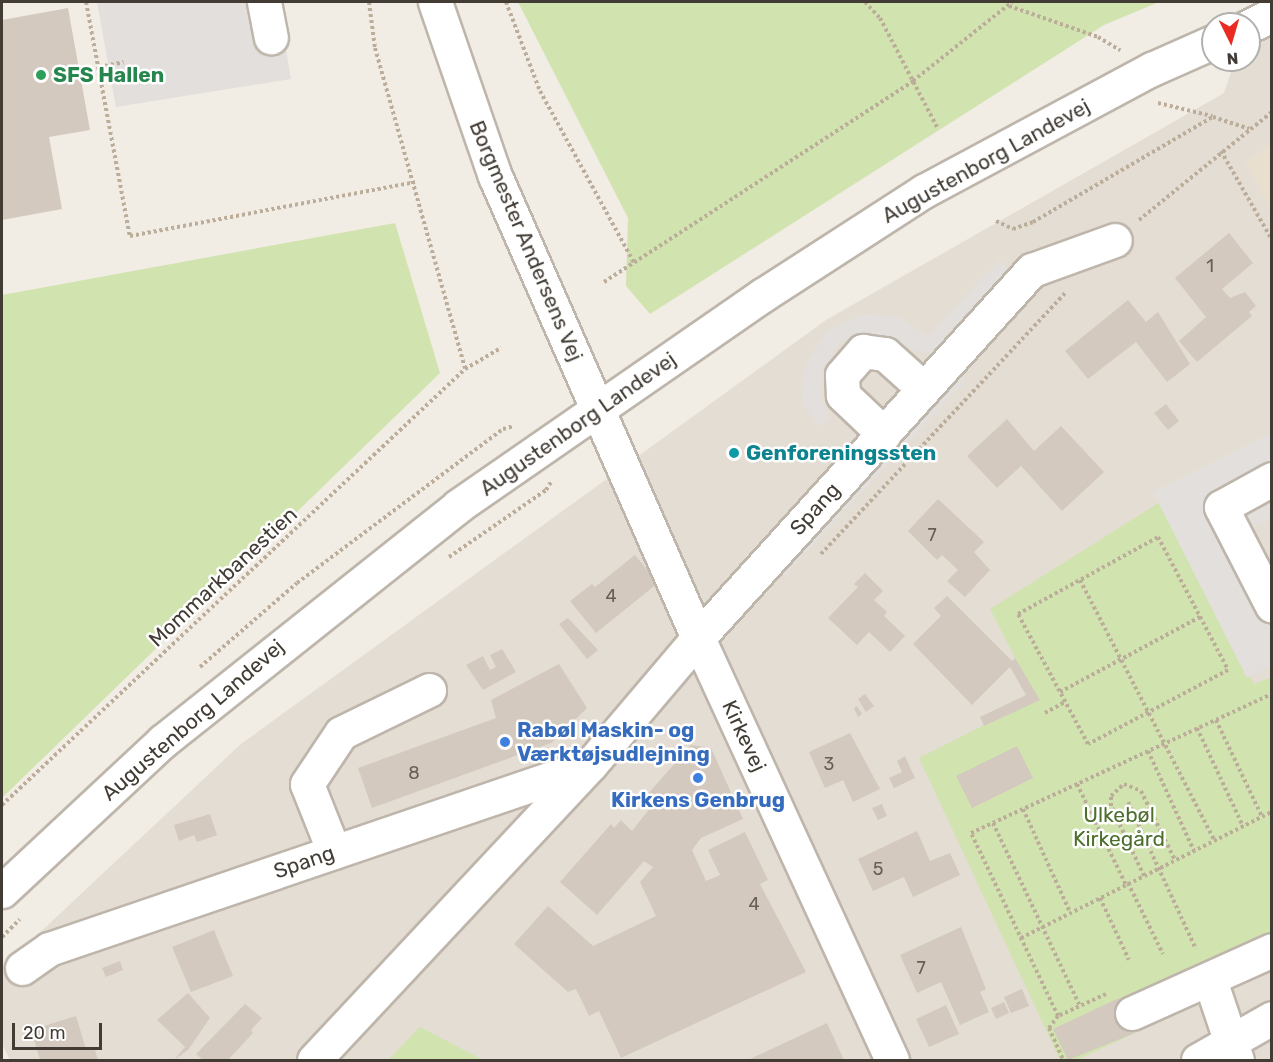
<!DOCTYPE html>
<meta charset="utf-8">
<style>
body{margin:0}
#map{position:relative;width:1273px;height:1062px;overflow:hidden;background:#f1ece4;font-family:Rubik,sans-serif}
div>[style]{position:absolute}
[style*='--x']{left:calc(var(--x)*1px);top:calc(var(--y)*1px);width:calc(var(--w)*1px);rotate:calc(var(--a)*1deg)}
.residential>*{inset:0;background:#e4ddd3}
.education>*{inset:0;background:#e9dfcf}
.green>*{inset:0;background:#d1e3af}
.parking>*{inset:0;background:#e2dfdc}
.building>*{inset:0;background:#d4c9be}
.path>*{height:4px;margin-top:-2px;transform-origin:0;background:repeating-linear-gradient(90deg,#bcad9a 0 3px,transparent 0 6px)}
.roads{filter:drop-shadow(2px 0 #beb5ab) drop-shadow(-2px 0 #beb5ab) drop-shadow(0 2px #beb5ab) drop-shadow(0 -2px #beb5ab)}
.minor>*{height:33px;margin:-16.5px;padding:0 16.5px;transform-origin:16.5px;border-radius:16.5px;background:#fff}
.dots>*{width:16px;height:16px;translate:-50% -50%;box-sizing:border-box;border:3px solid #fff;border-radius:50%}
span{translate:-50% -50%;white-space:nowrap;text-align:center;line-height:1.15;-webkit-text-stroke:5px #fff;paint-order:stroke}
.number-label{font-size:18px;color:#665f57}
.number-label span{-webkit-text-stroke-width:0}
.leisure-label{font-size:21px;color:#27864d;font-weight:700}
.left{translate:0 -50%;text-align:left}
.street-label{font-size:21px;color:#423c35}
.culture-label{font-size:21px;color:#0d838f;font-weight:700}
.shop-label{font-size:21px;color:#366cbe;font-weight:700}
.park-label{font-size:21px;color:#4d6f2d}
.frame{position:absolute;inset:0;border:3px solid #423c35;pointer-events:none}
.north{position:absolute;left:1201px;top:12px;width:60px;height:60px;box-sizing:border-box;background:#fff;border:2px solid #b3b1ae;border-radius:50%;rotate:175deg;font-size:16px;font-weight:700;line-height:24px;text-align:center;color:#423c35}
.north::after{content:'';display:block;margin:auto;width:21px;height:27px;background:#ea2b22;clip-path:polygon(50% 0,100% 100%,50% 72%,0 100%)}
.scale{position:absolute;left:12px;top:1023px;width:90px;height:27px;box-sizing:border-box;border:3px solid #423c35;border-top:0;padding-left:8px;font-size:18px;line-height:21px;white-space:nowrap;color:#423c35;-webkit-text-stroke:4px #fff;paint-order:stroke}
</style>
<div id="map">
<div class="residential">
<i style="clip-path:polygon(1254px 2px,1271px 2px,1271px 1060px,10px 1060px,2px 1044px,2px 968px,241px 744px,826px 320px,1224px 93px,1235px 60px,1249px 60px,1247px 24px)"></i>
</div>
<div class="education">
<i style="clip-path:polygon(1271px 143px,1271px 208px,1245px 163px)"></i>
</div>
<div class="green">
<i style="clip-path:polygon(518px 2px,1159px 2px,1104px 25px,650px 314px,626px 286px,628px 218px)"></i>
<i style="clip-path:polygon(395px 223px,440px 373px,2px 798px,2px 295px)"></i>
<i style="clip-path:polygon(1160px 502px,1254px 684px,1271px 677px,1271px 970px,1077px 1060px,1060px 1060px,919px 758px,1036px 699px,990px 609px)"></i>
<i style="clip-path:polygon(420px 1027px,483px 1060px,388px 1060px)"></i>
</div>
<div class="parking">
<i style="clip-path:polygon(97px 2px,278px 2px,291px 79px,116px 107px)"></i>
<i style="clip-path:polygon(999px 260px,1020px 283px,953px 358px,912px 350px,891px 337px,866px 335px,840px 343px,823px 368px,820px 394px,829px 419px,818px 427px,802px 401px,805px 365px,827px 331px,864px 314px,901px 318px,928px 337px)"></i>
<i style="clip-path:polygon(948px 363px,966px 380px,785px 575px,767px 561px)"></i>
<i style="clip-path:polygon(1271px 433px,1271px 518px,1251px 528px,1271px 570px,1271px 666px,1247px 678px,1153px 492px)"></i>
</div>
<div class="building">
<i style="clip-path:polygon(68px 8px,90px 130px,49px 137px,62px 209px,2px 220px,2px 20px)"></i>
<i style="clip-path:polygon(1229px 233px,1253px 263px,1222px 289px,1230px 298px,1245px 292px,1256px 306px,1249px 312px,1252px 316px,1197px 362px,1179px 341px,1206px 317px,1175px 278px)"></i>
<i style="clip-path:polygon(1128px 300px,1146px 322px,1158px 312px,1190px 364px,1167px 382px,1136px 342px,1088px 379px,1065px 351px)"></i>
<i style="clip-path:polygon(1166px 404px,1179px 421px,1168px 430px,1154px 413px)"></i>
<i style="clip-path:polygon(1007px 419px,1034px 451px,1061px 426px,1104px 472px,1062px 511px,1021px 466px,997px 488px,967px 456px)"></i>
<i style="clip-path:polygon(938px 499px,984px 542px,974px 552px,990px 570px,965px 597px,947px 581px,958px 570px,942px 555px,937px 560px,908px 531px)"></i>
<i style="clip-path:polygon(635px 555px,658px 583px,596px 633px,570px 601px,592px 584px,595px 587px)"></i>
<i style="clip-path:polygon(865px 573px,883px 591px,874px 600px,887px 612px,884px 616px,905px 636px,890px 652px,869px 632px,857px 645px,828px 618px,858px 587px,854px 584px)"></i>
<i style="clip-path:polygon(947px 596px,1012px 661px,1015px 658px,1040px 700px,984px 726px,980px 717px,1026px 695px,1010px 667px,972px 705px,913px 644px,941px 616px,934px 608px)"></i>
<i style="clip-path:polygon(568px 618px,598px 650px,587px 659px,559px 624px)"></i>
<i style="clip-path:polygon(502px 649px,516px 672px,483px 690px,466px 665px,483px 656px,490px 670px,496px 667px,490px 655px)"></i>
<i style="clip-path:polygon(559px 664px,587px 708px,551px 743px,372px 808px,358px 768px,496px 718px,491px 700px)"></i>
<i style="clip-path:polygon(865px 694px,874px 706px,866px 712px,858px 699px)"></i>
<i style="clip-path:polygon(857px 706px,862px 714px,858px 717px,854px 708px)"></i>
<i style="clip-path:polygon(850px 733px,880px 789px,853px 802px,843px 780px,825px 788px,809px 752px)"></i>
<i style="clip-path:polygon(691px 745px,711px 748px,743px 819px,701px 838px,692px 850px,706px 881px,720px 875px,708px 850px,745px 832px,768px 880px,760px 884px,806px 972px,621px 1058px,599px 1011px,589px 1016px,576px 989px,568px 992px,514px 944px,548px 906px,593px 946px,656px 916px,640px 882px,653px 867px,644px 861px,597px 915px,560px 882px,611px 824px,614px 828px,621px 820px,632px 831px,654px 803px,646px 796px)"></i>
<i style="clip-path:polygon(1017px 746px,1033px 778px,972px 808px,956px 776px)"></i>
<i style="clip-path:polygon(905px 756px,915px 778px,894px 788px,889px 778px,902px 772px,897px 761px)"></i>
<i style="clip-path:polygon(882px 804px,887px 816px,878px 820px,872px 808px)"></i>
<i style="clip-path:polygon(210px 814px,217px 835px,197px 842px,194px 835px,179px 841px,174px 825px)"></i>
<i style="clip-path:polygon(917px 831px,930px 861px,950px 853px,960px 875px,913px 897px,904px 877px,873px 891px,858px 859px)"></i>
<i style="clip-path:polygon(961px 927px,986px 989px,980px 992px,989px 1012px,960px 1025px,941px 982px,917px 993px,900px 955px)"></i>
<i style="clip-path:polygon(214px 930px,233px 976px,191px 992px,172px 947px)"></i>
<i style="clip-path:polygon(120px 961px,123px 970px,106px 977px,102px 968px)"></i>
<i style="clip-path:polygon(1022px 989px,1029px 1006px,1011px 1013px,1004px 997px)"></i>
<i style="clip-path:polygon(188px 993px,210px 1018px,188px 1050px,174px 1060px,185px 1047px,157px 1020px)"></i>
<i style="clip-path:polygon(1119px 998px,1135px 1033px,1068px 1060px,1053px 1029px)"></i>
<i style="clip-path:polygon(1004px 1002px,1009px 1013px,996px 1019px,991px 1008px)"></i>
<i style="clip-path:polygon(245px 1004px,262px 1018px,251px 1030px,253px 1033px,228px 1060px,203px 1060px,196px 1054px)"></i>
<i style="clip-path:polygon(946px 1005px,959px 1034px,929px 1047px,916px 1019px)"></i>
<i style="clip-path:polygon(76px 1016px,86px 1049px,94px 1047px,98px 1060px,40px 1060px,31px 1030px)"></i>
<i style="clip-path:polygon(827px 1023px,844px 1060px,748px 1060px)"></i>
</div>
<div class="path">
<i style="--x:86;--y:2;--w:238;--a:79.4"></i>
<i style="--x:130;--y:236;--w:290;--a:-10.7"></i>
<i style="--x:369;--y:2;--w:46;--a:82.6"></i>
<i style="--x:375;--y:48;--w:333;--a:74.3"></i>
<i style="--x:506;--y:2;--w:95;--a:69.1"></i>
<i style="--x:540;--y:91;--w:196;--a:61.3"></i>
<i style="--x:865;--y:2;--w:22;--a:47"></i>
<i style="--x:880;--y:18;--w:123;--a:62.4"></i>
<i style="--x:1009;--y:6;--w:94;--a:19.2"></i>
<i style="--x:1098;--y:37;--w:26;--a:31"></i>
<i style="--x:99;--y:67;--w:25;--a:-11"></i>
<i style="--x:1158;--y:103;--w:56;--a:13.5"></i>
<i style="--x:1221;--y:151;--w:103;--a:60.2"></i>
<i style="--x:1139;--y:220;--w:171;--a:-39.1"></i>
<i style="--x:996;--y:221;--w:19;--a:25"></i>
<i style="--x:1013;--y:229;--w:21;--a:-19"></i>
<i style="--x:1033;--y:222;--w:208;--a:-30.3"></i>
<i style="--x:1213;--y:117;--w:38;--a:18"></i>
<i style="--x:604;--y:282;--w:369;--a:-33"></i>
<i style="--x:913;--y:81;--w:127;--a:-38.6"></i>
<i style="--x:1158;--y:537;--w:150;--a:62.2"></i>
<i style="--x:1228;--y:670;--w:158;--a:152.1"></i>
<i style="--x:1088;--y:744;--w:148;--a:-118.3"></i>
<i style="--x:1018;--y:614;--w:160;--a:-28.8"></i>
<i style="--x:821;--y:554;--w:359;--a:-46.9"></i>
<i style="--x:449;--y:557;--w:118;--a:-34.6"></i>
<i style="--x:546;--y:490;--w:9;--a:-58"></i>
<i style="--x:1080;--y:580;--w:292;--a:62.7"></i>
<i style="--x:200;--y:667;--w:128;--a:-40.9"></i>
<i style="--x:297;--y:583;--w:257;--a:-36.8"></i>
<i style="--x:503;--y:429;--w:11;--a:-15"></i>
<i style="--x:1060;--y:692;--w:159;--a:-28.2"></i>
<i style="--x:1045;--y:713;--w:23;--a:-29"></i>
<i style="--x:1216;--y:720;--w:107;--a:64.6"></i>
<i style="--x:1197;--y:728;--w:108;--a:64.9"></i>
<i style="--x:1148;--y:751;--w:110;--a:65.3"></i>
<i style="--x:1077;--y:784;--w:112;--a:64.1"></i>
<i style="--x:1128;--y:802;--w:162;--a:65.2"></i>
<i style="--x:2;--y:805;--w:636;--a:-43.28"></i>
<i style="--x:465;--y:369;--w:42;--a:-30.3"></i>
<i style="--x:1023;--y:809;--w:113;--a:65.5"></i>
<i style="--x:993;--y:823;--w:203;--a:64.6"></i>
<i style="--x:1144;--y:876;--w:77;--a:-115.2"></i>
<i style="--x:1111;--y:806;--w:10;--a:-90"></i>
<i style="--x:1111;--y:796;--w:18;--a:-43"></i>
<i style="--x:1124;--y:784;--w:18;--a:22"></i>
<i style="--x:1141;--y:791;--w:77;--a:63.8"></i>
<i style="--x:1128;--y:883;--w:79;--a:63.8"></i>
<i style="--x:1100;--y:898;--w:68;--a:64.9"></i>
<i style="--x:2;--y:937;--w:25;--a:-45"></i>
<i style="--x:1021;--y:938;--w:281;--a:-26.7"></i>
<i style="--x:1106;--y:994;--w:53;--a:155.4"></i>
<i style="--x:1058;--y:1016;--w:203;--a:-115.4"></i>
<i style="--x:971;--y:833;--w:332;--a:-24.8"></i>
<i style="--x:1058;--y:1016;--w:15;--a:127"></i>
<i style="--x:1049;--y:1028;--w:35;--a:66"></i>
</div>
<div class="roads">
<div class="minor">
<i style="--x:264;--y:2;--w:36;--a:79"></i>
<i style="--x:435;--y:2;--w:184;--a:71"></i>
<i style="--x:495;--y:176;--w:505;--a:66.28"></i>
<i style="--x:698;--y:638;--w:464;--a:65.3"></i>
<i style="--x:1249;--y:26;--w:25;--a:-26"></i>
<i style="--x:884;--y:434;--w:57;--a:-136.4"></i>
<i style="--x:843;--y:395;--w:20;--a:-93"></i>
<i style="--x:842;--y:375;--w:32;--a:-49"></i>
<i style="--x:863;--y:351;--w:22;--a:8"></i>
<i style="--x:885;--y:354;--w:52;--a:41.9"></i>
<i style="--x:1272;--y:479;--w:58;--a:151.2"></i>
<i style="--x:1221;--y:507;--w:111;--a:62.7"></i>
<i style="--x:334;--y:852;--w:73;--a:-111.7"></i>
<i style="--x:307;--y:784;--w:61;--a:-56.3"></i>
<i style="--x:341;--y:733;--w:98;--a:-26"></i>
<i style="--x:2;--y:891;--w:220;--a:-43"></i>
<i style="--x:163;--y:741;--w:377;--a:-38.5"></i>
<i style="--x:458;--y:506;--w:371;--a:-34.7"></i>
<i style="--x:763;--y:295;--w:192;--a:-32.9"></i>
<i style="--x:924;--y:191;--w:259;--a:-28.2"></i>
<i style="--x:1152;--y:69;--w:67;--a:-23.9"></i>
<i style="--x:22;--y:968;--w:33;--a:-35"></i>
<i style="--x:49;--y:949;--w:568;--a:-18.79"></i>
<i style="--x:1210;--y:980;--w:84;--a:71.4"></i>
<i style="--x:1132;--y:1013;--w:154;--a:-24.2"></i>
<i style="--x:314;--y:1060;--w:405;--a:-46.9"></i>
<i style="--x:591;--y:764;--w:165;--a:-49.7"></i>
<i style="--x:698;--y:638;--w:497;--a:-47.8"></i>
<i style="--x:1032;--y:270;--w:88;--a:-19.9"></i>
<i style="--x:1198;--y:1060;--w:85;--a:-29.6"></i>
</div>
</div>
<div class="dots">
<i style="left:41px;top:75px;background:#2e9e5b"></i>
<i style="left:734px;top:453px;background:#0f9aa8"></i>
<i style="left:505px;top:742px;background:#3f7fe0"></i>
<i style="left:698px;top:778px;background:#3f7fe0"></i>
</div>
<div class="number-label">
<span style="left:1210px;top:266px">1</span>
<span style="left:932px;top:535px">7</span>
<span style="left:611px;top:596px">4</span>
<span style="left:829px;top:764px">3</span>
<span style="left:414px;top:773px">8</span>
<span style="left:878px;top:869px">5</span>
<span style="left:754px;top:904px">4</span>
<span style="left:921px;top:968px">7</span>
</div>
<div class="leisure-label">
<span class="left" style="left:53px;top:75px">SFS Hallen</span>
</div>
<div class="street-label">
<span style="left:986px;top:161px;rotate:-29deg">Augustenborg Landevej</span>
<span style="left:526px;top:241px;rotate:67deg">Borgmester Andersens Vej</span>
<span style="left:578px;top:424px;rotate:-35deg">Augustenborg Landevej</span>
<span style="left:815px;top:509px;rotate:-48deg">Spang</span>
<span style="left:223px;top:577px;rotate:-43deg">Mommarkbanestien</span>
<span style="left:193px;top:720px;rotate:-41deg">Augustenborg Landevej</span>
<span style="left:744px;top:736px;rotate:65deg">Kirkevej</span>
<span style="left:304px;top:862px;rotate:-19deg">Spang</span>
</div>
<div class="culture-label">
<span class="left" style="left:746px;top:453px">Genforeningssten</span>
</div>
<div class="shop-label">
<span class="left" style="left:517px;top:742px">Rabøl Maskin- og<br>Værktøjsudlejning</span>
<span style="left:698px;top:800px">Kirkens Genbrug</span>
</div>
<div class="park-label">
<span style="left:1119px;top:827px">Ulkebøl<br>Kirkegård</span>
</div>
<div class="frame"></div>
<div class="north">N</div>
<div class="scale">20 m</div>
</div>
